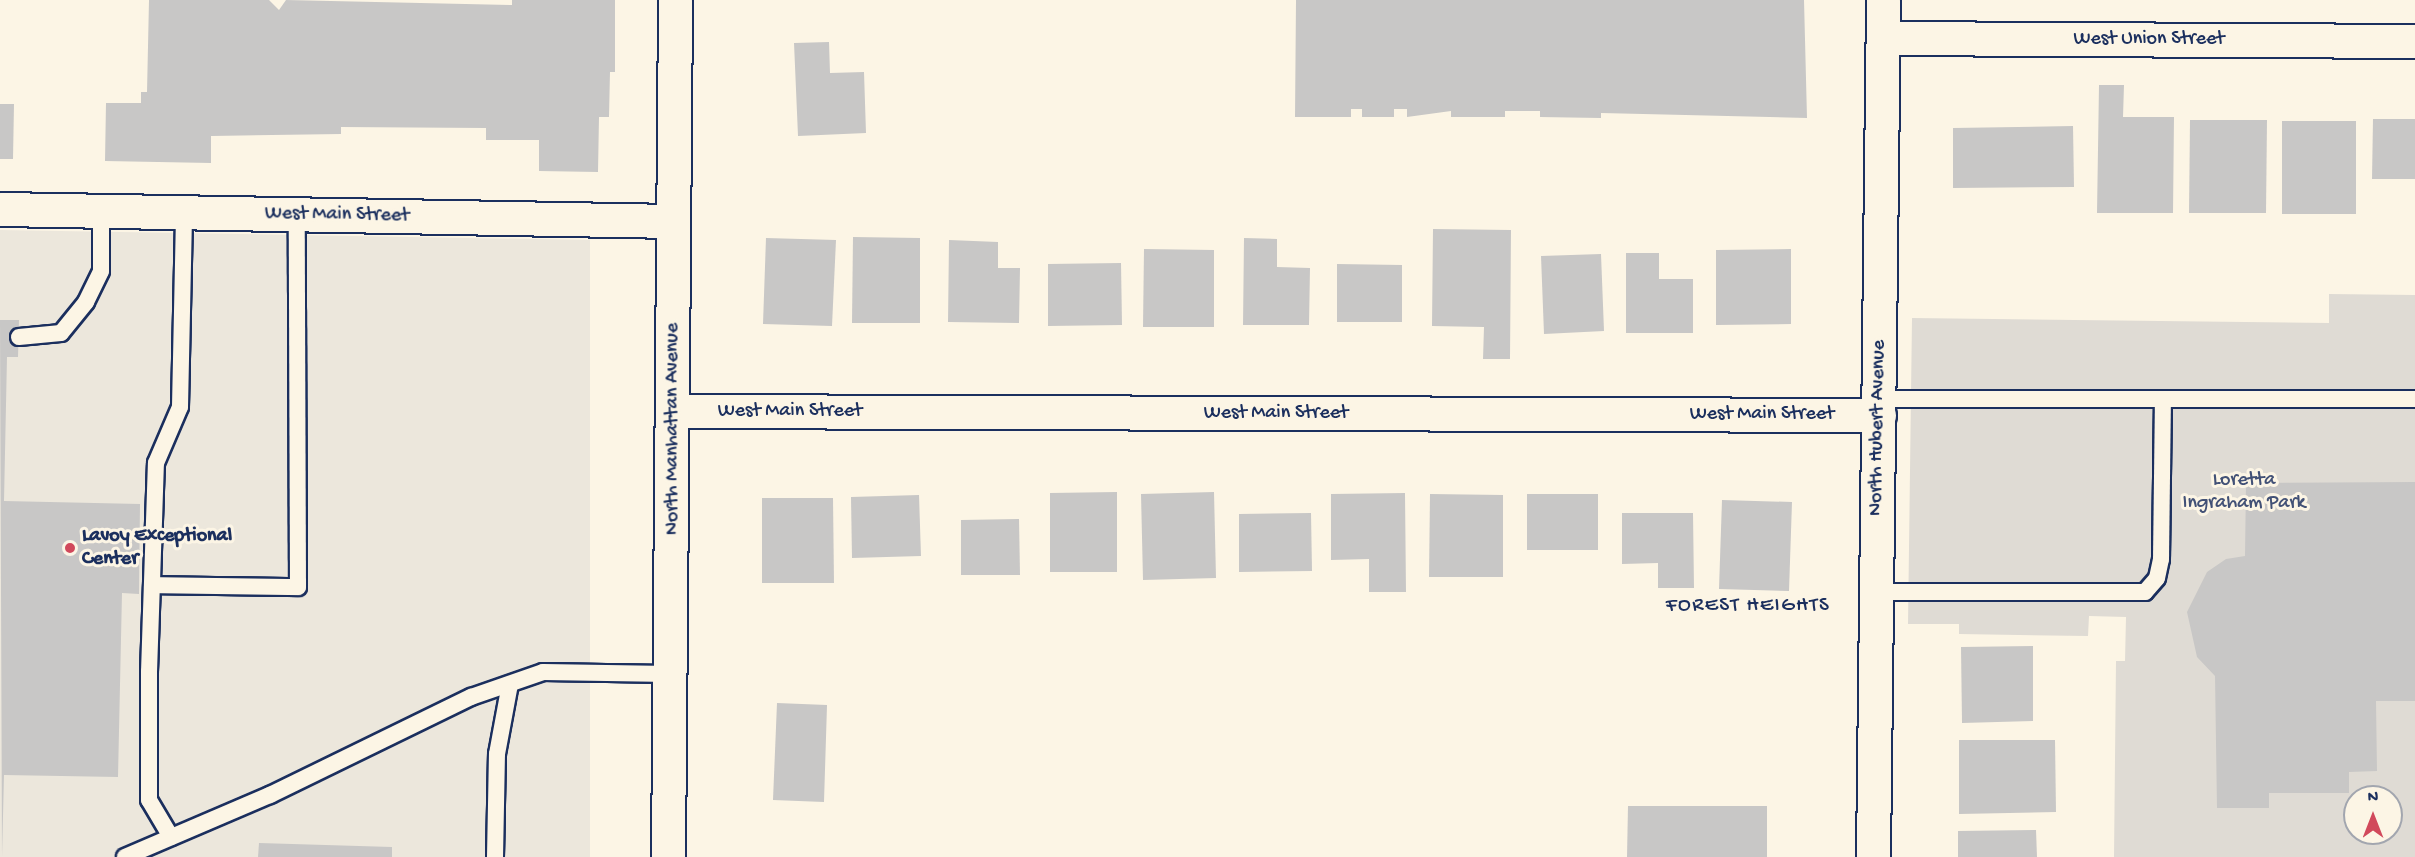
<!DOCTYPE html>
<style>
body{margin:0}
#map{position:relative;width:2415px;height:857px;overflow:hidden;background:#fcf5e5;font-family:"Gochi Hand",sans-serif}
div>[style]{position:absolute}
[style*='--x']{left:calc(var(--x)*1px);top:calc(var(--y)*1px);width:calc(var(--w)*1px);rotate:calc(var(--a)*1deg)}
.built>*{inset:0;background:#ece7dc}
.green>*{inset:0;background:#dfdbd4}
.building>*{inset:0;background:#c8c7c6}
.roads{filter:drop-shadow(2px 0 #1b2f5e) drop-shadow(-2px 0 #1b2f5e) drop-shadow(0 2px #1b2f5e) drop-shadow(0 -2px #1b2f5e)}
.lane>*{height:16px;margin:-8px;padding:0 8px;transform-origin:8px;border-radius:8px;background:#fcf5e5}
.street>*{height:33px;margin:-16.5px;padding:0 16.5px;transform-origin:16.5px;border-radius:16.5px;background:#fcf5e5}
.dots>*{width:16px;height:16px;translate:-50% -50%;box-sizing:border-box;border:3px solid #fcf5e5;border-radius:50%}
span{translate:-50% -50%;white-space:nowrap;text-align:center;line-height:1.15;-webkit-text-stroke:6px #fcf5e5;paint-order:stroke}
.street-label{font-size:20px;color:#1b2f5e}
.park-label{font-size:20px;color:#425176}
.poi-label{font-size:20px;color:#1b2f5e;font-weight:700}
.left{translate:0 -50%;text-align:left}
.neighbourhood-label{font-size:21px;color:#1b2f5e;letter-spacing:1.5px}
.north{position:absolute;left:2343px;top:785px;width:60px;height:60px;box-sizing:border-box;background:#fcf5e5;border:2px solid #a2a6af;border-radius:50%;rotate:0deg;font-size:16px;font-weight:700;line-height:24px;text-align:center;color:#1b2f5e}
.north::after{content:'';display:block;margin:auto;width:21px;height:27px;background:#d1495b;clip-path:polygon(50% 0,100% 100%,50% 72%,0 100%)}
</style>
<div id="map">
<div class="built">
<i style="clip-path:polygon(0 230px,590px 240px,590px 857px,0 857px)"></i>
</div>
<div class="green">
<i style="clip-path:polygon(evenodd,2329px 294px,2415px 295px,2415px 857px,2114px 857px,2116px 661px,2125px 661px,2126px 617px,2089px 616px,2088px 636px,1959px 634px,1959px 624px,1908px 624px,1912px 318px,2329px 323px,2329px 294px,2355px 797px,2391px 797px,2391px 833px,2355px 833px,2355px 797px)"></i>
</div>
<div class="building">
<i style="clip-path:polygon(149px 0,269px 0,279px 10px,286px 0,512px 5px,512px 0,615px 0,615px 72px,610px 72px,609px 117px,599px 117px,598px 172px,539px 171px,539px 140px,486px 140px,486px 128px,341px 127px,341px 134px,211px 136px,211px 163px,105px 161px,106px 103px,141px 103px,141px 92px,147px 92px)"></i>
<i style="clip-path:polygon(1296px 0,1804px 0,1807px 118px,1601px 113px,1601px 118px,1540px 117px,1540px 111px,1505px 111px,1505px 117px,1451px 117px,1451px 111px,1407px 117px,1407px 109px,1394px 109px,1394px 117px,1362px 117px,1362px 109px,1351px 109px,1351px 117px,1295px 117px)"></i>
<i style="clip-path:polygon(829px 42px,830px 73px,864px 72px,866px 133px,798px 136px,794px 43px)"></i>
<i style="clip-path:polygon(2099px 85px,2124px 85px,2123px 117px,2174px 117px,2173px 213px,2097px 213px)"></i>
<i style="clip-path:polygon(0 104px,14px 104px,13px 159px,0 159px)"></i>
<i style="clip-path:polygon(2373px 119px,2415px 119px,2415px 179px,2372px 179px)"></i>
<i style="clip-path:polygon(2190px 120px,2267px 120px,2266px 213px,2189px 213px)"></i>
<i style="clip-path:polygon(2282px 121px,2356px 121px,2356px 214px,2282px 214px)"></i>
<i style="clip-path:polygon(2073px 126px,2074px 187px,1953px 188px,1953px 128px)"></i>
<i style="clip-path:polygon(1433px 229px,1511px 230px,1510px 359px,1483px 359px,1484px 327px,1432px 326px)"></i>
<i style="clip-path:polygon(853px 237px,920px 238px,920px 323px,852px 323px)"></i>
<i style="clip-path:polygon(766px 238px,836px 240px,832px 326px,763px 324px)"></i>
<i style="clip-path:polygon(1244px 238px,1277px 239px,1277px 267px,1310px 268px,1309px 325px,1243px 325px)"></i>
<i style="clip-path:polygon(949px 240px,998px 242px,998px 268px,1020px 268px,1019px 323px,948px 322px)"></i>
<i style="clip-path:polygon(1144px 249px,1214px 250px,1214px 327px,1143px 327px)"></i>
<i style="clip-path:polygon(1791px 249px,1791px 324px,1716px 325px,1716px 250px)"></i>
<i style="clip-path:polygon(1626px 253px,1659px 253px,1659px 279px,1693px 279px,1693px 333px,1626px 333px)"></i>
<i style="clip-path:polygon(1601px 254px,1604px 331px,1544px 334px,1541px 256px)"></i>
<i style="clip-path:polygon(1121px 263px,1122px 325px,1048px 326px,1048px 264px)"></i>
<i style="clip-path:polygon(1337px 264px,1402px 265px,1402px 322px,1337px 322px)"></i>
<i style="clip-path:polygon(0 320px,19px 320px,18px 357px,7px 357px,4px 501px,140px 504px,139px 594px,122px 593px,118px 777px,4px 775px,2px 857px)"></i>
<i style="clip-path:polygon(2415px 482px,2415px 701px,2376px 701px,2377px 771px,2349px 772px,2349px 793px,2269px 793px,2269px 808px,2217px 808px,2215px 676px,2197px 657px,2187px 612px,2207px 572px,2226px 559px,2245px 556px,2246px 483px)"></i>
<i style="clip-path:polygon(1117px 492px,1117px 572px,1050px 572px,1050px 493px)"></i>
<i style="clip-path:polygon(1214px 492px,1216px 578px,1143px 580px,1141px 494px)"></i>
<i style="clip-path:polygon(1405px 493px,1406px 592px,1369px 592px,1369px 559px,1331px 560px,1331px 494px)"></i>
<i style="clip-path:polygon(1430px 494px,1503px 495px,1503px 577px,1429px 577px)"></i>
<i style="clip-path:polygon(1527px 494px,1598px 494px,1598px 550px,1527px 550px)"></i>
<i style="clip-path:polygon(919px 495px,921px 556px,852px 558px,851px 497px)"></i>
<i style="clip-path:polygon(762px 498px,833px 498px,834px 583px,762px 583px)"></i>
<i style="clip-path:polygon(1722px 500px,1792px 502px,1789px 591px,1719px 589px)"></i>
<i style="clip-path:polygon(1311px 513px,1312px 571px,1239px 572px,1239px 514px)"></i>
<i style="clip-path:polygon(1622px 513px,1693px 513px,1694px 588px,1658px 588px,1658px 563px,1622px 564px)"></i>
<i style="clip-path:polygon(1019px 519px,1020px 575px,961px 575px,961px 520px)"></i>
<i style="clip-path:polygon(2033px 646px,2033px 721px,1962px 723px,1961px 647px)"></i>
<i style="clip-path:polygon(777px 703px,827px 705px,824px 802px,773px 800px)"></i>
<i style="clip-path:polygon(1959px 740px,2055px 740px,2056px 812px,1959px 814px)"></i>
<i style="clip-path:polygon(1628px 806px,1767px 806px,1767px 857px,1627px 857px)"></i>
<i style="clip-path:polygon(2036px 830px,2037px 857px,1958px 857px,1958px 831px)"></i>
<i style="clip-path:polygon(259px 843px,392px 847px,392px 857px,258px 857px)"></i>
</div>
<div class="roads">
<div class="lane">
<i style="--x:19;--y:337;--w:42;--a:-5.4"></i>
<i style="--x:61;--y:333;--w:40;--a:-51"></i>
<i style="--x:86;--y:302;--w:34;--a:-64"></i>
<i style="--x:101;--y:271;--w:60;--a:-90"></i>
<i style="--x:1879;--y:399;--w:536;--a:0"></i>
<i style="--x:152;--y:585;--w:146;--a:0.8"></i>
<i style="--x:298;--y:587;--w:373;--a:-90.2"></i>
<i style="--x:1876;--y:592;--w:269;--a:0"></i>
<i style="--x:2145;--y:592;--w:18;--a:-49"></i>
<i style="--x:2157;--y:578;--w:19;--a:-78"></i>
<i style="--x:2161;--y:559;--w:160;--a:-89.3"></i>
<i style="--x:171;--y:837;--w:43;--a:-120.7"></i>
<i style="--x:149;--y:800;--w:128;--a:-90"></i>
<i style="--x:149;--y:672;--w:209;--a:-88.1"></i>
<i style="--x:156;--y:463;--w:61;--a:-66.8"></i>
<i style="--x:180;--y:407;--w:195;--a:-88.8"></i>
<i style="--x:125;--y:857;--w:158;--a:-23.2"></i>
<i style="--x:270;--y:795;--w:224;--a:-26"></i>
<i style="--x:471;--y:697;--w:76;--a:-19.1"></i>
<i style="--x:543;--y:672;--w:127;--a:0.9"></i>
<i style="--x:495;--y:857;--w:103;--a:-88.9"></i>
<i style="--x:497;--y:754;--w:71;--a:-79.5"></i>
</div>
<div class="street">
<i style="--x:1884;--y:38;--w:531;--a:0.32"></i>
<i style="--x:0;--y:209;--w:673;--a:1.02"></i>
<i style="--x:673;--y:411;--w:1206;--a:0.19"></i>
<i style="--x:668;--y:857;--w:857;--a:-89.53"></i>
<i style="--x:1873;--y:857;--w:857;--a:-89.33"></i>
</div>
</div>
<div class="dots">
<i style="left:70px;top:548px;background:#d1495b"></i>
</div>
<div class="street-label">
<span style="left:2149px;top:39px">West Union Street</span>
<span style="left:337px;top:215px;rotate:1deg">West Main Street</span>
<span style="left:790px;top:411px">West Main Street</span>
<span style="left:1276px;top:413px">West Main Street</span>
<span style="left:1762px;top:414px">West Main Street</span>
<span style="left:1878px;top:428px;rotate:-89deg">North Hubert Avenue</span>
<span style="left:673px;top:429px;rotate:-90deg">North Manhattan Avenue</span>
</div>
<div class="park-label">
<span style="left:2244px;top:492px">Loretta<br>Ingraham Park</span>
</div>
<div class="poi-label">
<span class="left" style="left:82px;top:548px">Lavoy Exceptional<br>Center</span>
</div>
<div class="neighbourhood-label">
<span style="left:1748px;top:607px">FOREST HEIGHTS</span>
</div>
<div class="north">N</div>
</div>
